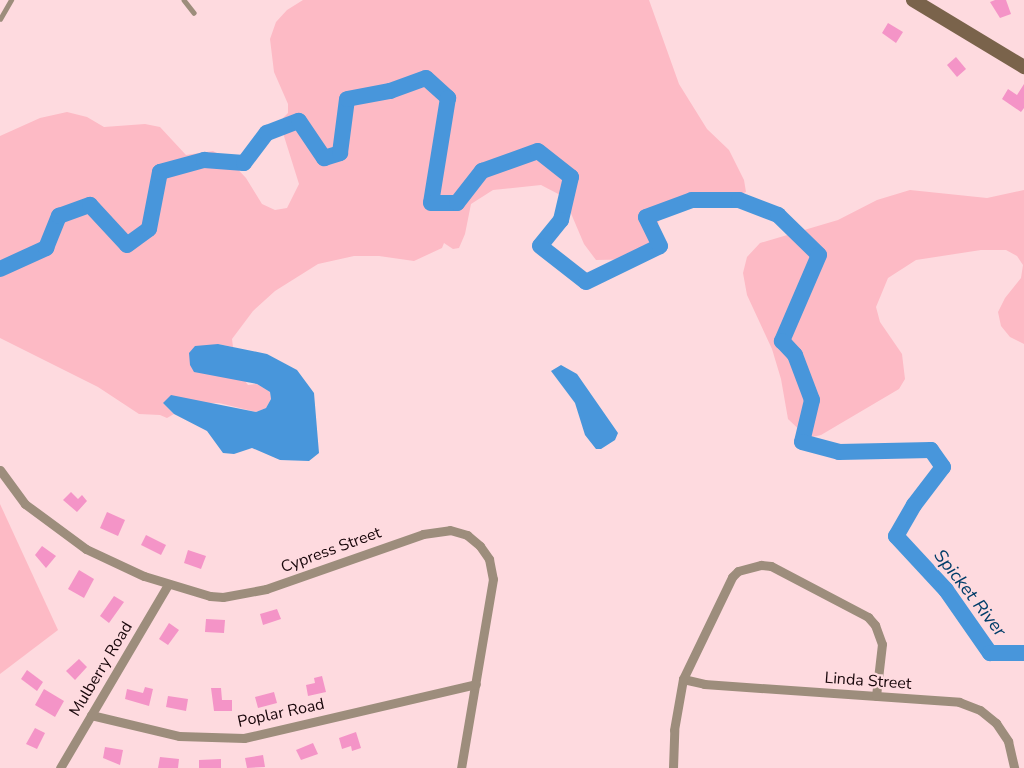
<!DOCTYPE html>
<style>
body{margin:0}
#map{position:relative;width:1024px;height:768px;overflow:hidden;background:#fedadf;font-family:"Nunito Sans",sans-serif}
div>[style]{position:absolute}
[style*='--x']{left:calc(var(--x)*1px);top:calc(var(--y)*1px);width:calc(var(--w)*1px);rotate:calc(var(--a)*1deg)}
.green>*{inset:0;background:#fdbac5}
.water>*{inset:0;background:#4896db}
.river>*{height:16px;margin:-8px;padding:0 8px;transform-origin:8px;border-radius:8px;background:#4896db}
.building>*{inset:0;background:#f494c7}
.lane>*{height:4.5px;margin:-2.25px;padding:0 2.25px;transform-origin:2.25px;border-radius:2.25px;background:#9d8d7c}
.street>*{height:9px;margin:-4.5px;padding:0 4.5px;transform-origin:4.5px;border-radius:4.5px;background:#9d8d7c}
.secondary>*{height:14px;margin:-7px;padding:0 7px;transform-origin:7px;border-radius:7px;background:#7a634b}
span{translate:-50% -50%;white-space:nowrap;text-align:center;line-height:1.15;-webkit-text-stroke:4.5px #fedadf;paint-order:stroke}
.street-label{font-size:16px;color:#18060a}
.water-label{font-size:18px;color:#003d69;font-style:italic}
</style>
<div id="map">
<div class="green">
<i style="clip-path:polygon(303px 0,649px 0,679px 84px,707px 129px,729px 150px,744px 180px,746px 192px,736px 196px,690px 192px,663px 208px,659px 218px,654px 252px,643px 259px,596px 260px,584px 244px,564px 197px,541px 185px,493px 190px,471px 204px,465px 234px,459px 248px,453px 249px,444px 243px,442px 248px,414px 261px,379px 256px,354px 256px,318px 264px,275px 291px,253px 311px,232px 339px,233px 347px,218px 344px,248px 385px,257px 384px,270px 392px,271px 399px,266px 408px,256px 412px,219px 403px,163px 403px,174px 414px,167px 418px,160px 415px,139px 414px,98px 387px,0 338px,0 136px,40px 118px,67px 112px,87px 117px,104px 127px,145px 124px,160px 127px,186px 155px,213px 151px,229px 160px,246px 178px,262px 204px,275px 210px,287px 208px,299px 184px,283px 133px,283px 118px,288px 113px,288px 104px,274px 72px,270px 39px,276px 22px,287px 10px)"></i>
<i style="clip-path:polygon(910px 190px,987px 198px,1024px 190px,1024px 344px,1010px 337px,1001px 326px,998px 312px,1005px 298px,1021px 278px,1023px 265px,1017px 256px,1006px 250px,981px 250px,916px 260px,888px 278px,876px 307px,880px 322px,902px 354px,905px 379px,899px 389px,821px 435px,808px 438px,788px 419px,781px 379px,772px 349px,747px 295px,743px 273px,747px 257px,760px 243px,838px 220px,877px 200px)"></i>
<i style="clip-path:polygon(0 504px,58px 630px,0 674px)"></i>
</div>
<div class="water">
<i style="clip-path:polygon(218px 344px,267px 354px,297px 370px,314px 393px,319px 453px,309px 461px,280px 460px,252px 448px,234px 454px,223px 453px,207px 431px,174px 414px,163px 403px,171px 395px,256px 412px,266px 408px,271px 399px,270px 392px,257px 384px,194px 372px,190px 365px,189px 353px,195px 346px)"></i>
<i style="clip-path:polygon(561px 365px,577px 374px,618px 433px,615px 440px,601px 449px,596px 449px,585px 435px,575px 403px,551px 371px)"></i>
</div>
<div class="river">
<i style="--x:0;--y:269;--w:51;--a:-24.5"></i>
<i style="--x:46;--y:248;--w:35;--a:-68"></i>
<i style="--x:59;--y:216;--w:33;--a:-20"></i>
<i style="--x:90;--y:205;--w:54;--a:47.2"></i>
<i style="--x:127;--y:245;--w:27;--a:-36"></i>
<i style="--x:149;--y:229;--w:58;--a:-79.1"></i>
<i style="--x:160;--y:172;--w:46;--a:-15.3"></i>
<i style="--x:204;--y:160;--w:40;--a:4.3"></i>
<i style="--x:244;--y:163;--w:38;--a:-53"></i>
<i style="--x:267;--y:133;--w:34;--a:-21"></i>
<i style="--x:299;--y:121;--w:45;--a:56"></i>
<i style="--x:324;--y:158;--w:17;--a:-17"></i>
<i style="--x:340;--y:153;--w:54;--a:-82.6"></i>
<i style="--x:347;--y:99;--w:44;--a:-10.5"></i>
<i style="--x:390;--y:91;--w:38;--a:-20"></i>
<i style="--x:426;--y:78;--w:30;--a:42"></i>
<i style="--x:448;--y:98;--w:106;--a:99.2"></i>
<i style="--x:431;--y:203;--w:26;--a:0"></i>
<i style="--x:457;--y:203;--w:41;--a:-52"></i>
<i style="--x:482;--y:171;--w:59;--a:-19.7"></i>
<i style="--x:538;--y:151;--w:42;--a:38.2"></i>
<i style="--x:571;--y:177;--w:44;--a:103.1"></i>
<i style="--x:561;--y:220;--w:33;--a:129"></i>
<i style="--x:540;--y:246;--w:58;--a:38"></i>
<i style="--x:586;--y:282;--w:82;--a:-25.9"></i>
<i style="--x:660;--y:246;--w:32;--a:-116"></i>
<i style="--x:646;--y:217;--w:49;--a:-20.3"></i>
<i style="--x:692;--y:200;--w:47;--a:0"></i>
<i style="--x:739;--y:200;--w:42;--a:21"></i>
<i style="--x:778;--y:215;--w:57;--a:44.3"></i>
<i style="--x:819;--y:255;--w:94;--a:113.3"></i>
<i style="--x:782;--y:341;--w:19;--a:47"></i>
<i style="--x:795;--y:355;--w:48;--a:69.3"></i>
<i style="--x:812;--y:400;--w:43;--a:103.4"></i>
<i style="--x:802;--y:442;--w:38;--a:15"></i>
<i style="--x:839;--y:452;--w:92;--a:-1.2"></i>
<i style="--x:931;--y:450;--w:21;--a:55"></i>
<i style="--x:943;--y:467;--w:48;--a:127.3"></i>
<i style="--x:914;--y:505;--w:36;--a:120"></i>
<i style="--x:896;--y:536;--w:74;--a:47.2"></i>
<i style="--x:946;--y:590;--w:77;--a:55.1"></i>
<i style="--x:990;--y:653;--w:34;--a:0"></i>
</div>
<div class="building">
<i style="clip-path:polygon(995px 0,1006px 0,1011px 14px,1000px 18px,990px 2px)"></i>
<i style="clip-path:polygon(888px 23px,903px 32px,896px 43px,882px 33px)"></i>
<i style="clip-path:polygon(956px 57px,966px 69px,957px 77px,947px 65px)"></i>
<i style="clip-path:polygon(1024px 84px,1024px 108px,1021px 112px,1002px 99px,1008px 89px,1017px 95px)"></i>
<i style="clip-path:polygon(71px 492px,78px 499px,82px 495px,87px 501px,77px 512px,63px 500px)"></i>
<i style="clip-path:polygon(107px 512px,125px 520px,118px 536px,100px 528px)"></i>
<i style="clip-path:polygon(146px 535px,166px 545px,161px 555px,141px 545px)"></i>
<i style="clip-path:polygon(42px 546px,56px 556px,46px 568px,35px 555px)"></i>
<i style="clip-path:polygon(188px 550px,206px 556px,201px 569px,184px 563px)"></i>
<i style="clip-path:polygon(79px 570px,94px 579px,84px 598px,68px 589px)"></i>
<i style="clip-path:polygon(114px 596px,124px 602px,109px 623px,100px 616px)"></i>
<i style="clip-path:polygon(277px 609px,281px 619px,263px 625px,260px 614px)"></i>
<i style="clip-path:polygon(206px 619px,225px 620px,224px 633px,205px 632px)"></i>
<i style="clip-path:polygon(169px 623px,179px 630px,168px 645px,159px 639px)"></i>
<i style="clip-path:polygon(79px 659px,87px 667px,75px 680px,66px 671px)"></i>
<i style="clip-path:polygon(27px 670px,43px 682px,37px 691px,21px 679px)"></i>
<i style="clip-path:polygon(322px 676px,326px 692px,308px 696px,306px 685px,315px 683px,314px 678px)"></i>
<i style="clip-path:polygon(145px 687px,153px 689px,149px 706px,125px 699px,127px 689px,143px 693px)"></i>
<i style="clip-path:polygon(211px 688px,221px 688px,222px 700px,232px 700px,232px 711px,214px 711px)"></i>
<i style="clip-path:polygon(44px 689px,64px 701px,55px 717px,35px 705px)"></i>
<i style="clip-path:polygon(274px 692px,277px 703px,258px 708px,255px 697px)"></i>
<i style="clip-path:polygon(168px 696px,188px 699px,186px 711px,166px 707px)"></i>
<i style="clip-path:polygon(35px 728px,45px 733px,37px 749px,26px 744px)"></i>
<i style="clip-path:polygon(356px 732px,361px 748px,352px 751px,351px 746px,342px 749px,339px 738px)"></i>
<i style="clip-path:polygon(313px 743px,318px 754px,301px 760px,296px 750px)"></i>
<i style="clip-path:polygon(105px 747px,123px 750px,120px 765px,103px 758px)"></i>
<i style="clip-path:polygon(263px 755px,265px 767px,247px 768px,245px 758px)"></i>
<i style="clip-path:polygon(160px 757px,179px 759px,178px 768px,158px 768px)"></i>
<i style="clip-path:polygon(221px 759px,221px 768px,199px 768px,199px 760px)"></i>
</div>
<div class="lane">
<i style="--x:184;--y:0;--w:16;--a:52"></i>
<i style="--x:0;--y:19;--w:22;--a:-60"></i>
</div>
<div class="street">
<i style="--x:0;--y:470;--w:42;--a:53.7"></i>
<i style="--x:25;--y:504;--w:76;--a:36.4"></i>
<i style="--x:86;--y:549;--w:64;--a:25"></i>
<i style="--x:144;--y:576;--w:69;--a:16.9"></i>
<i style="--x:210;--y:596;--w:13;--a:4"></i>
<i style="--x:223;--y:597;--w:44;--a:-10.5"></i>
<i style="--x:266;--y:589;--w:166;--a:-19.3"></i>
<i style="--x:423;--y:534;--w:27;--a:-8"></i>
<i style="--x:450;--y:530;--w:18;--a:16"></i>
<i style="--x:467;--y:535;--w:17;--a:40"></i>
<i style="--x:480;--y:546;--w:16;--a:55"></i>
<i style="--x:489;--y:559;--w:20;--a:79"></i>
<i style="--x:493;--y:579;--w:192;--a:99.6"></i>
<i style="--x:683;--y:679;--w:22;--a:13"></i>
<i style="--x:704;--y:684;--w:256;--a:4"></i>
<i style="--x:959;--y:702;--w:22;--a:21"></i>
<i style="--x:980;--y:710;--w:21;--a:39"></i>
<i style="--x:996;--y:723;--w:22;--a:56"></i>
<i style="--x:1008;--y:741;--w:28;--a:77"></i>
<i style="--x:91;--y:715;--w:90;--a:13.4"></i>
<i style="--x:179;--y:736;--w:65;--a:1.8"></i>
<i style="--x:244;--y:738;--w:238;--a:-13.1"></i>
<i style="--x:60;--y:768;--w:212;--a:-59.5"></i>
<i style="--x:673;--y:768;--w:38;--a:-88"></i>
<i style="--x:674;--y:730;--w:52;--a:-80"></i>
<i style="--x:683;--y:679;--w:113;--a:-64.3"></i>
<i style="--x:732;--y:577;--w:8;--a:-45"></i>
<i style="--x:738;--y:571;--w:24;--a:-15"></i>
<i style="--x:761;--y:565;--w:10;--a:6"></i>
<i style="--x:771;--y:566;--w:110;--a:27.7"></i>
<i style="--x:868;--y:617;--w:11;--a:49"></i>
<i style="--x:875;--y:625;--w:20;--a:70"></i>
<i style="--x:882;--y:644;--w:52;--a:96.6"></i>
</div>
<div class="secondary">
<i style="--x:913;--y:0;--w:130;--a:31.1"></i>
</div>
<div class="street-label">
<span style="left:331px;top:550px;rotate:-20deg">Cypress Street</span>
<span style="left:101px;top:669px;rotate:-59deg">Mulberry Road</span>
<span style="left:868px;top:681px;rotate:4deg">Linda Street</span>
<span style="left:281px;top:713px;rotate:-12deg">Poplar Road</span>
</div>
<div class="water-label">
<span style="left:970px;top:593px;rotate:52deg">Spicket River</span>
</div>
</div>
